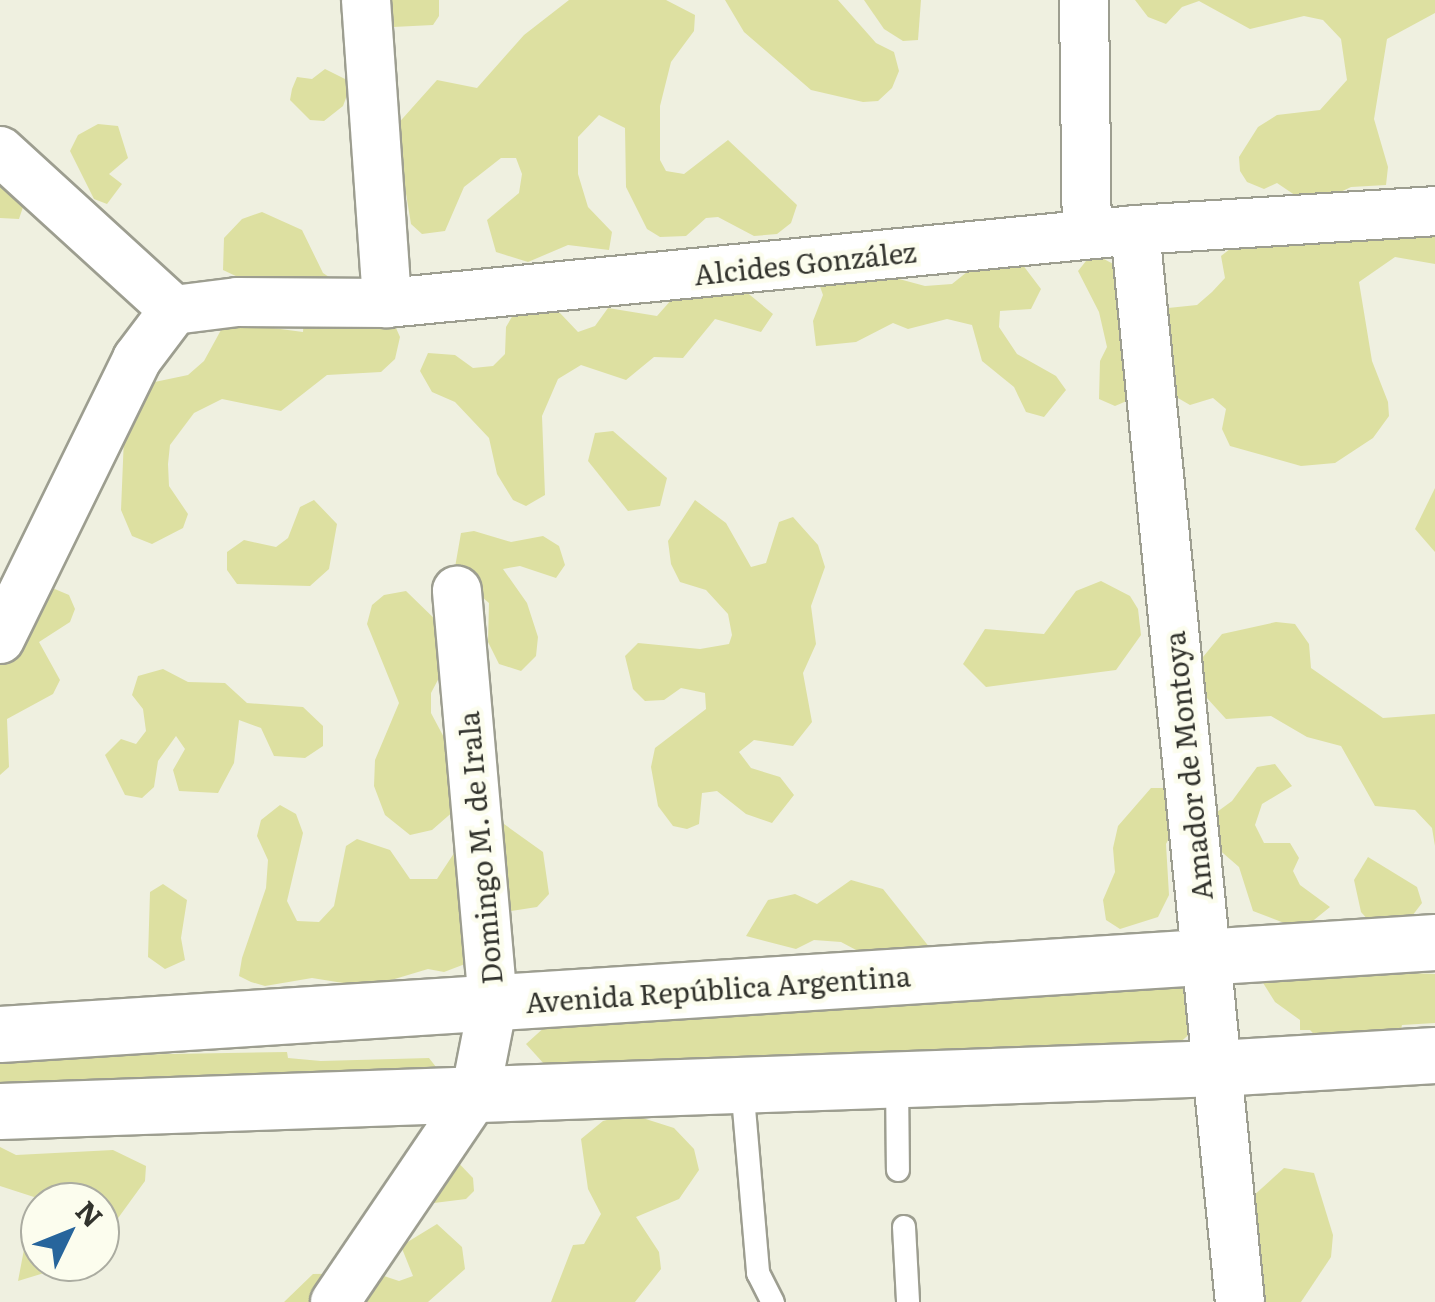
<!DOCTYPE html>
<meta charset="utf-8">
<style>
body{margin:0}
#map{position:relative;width:1435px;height:1302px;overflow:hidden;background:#eff0e0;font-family:Literata,serif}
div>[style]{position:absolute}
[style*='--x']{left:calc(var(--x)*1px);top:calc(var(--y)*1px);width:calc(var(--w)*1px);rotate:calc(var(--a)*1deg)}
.green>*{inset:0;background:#dde0a1}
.roads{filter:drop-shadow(2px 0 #9d9e90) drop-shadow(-2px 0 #9d9e90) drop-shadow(0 2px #9d9e90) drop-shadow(0 -2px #9d9e90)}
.lane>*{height:22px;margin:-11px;padding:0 11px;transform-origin:11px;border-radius:11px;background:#fff}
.street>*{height:48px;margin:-24px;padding:0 24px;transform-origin:24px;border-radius:24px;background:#fff}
.secondary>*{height:55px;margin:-27.5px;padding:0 27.5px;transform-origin:27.5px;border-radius:27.5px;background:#fff}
span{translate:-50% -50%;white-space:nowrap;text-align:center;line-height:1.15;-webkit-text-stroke:9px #fcfdee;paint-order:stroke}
.street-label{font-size:28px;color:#32332d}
.north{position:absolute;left:20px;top:1182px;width:100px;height:100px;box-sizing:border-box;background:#fcfdee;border:2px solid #abaca1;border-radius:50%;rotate:47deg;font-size:28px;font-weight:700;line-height:40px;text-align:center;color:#32332d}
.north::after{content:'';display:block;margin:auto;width:35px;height:45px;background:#27659c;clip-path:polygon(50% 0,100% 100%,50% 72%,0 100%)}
</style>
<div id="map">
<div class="green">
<i style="clip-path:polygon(357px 0,439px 0,439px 16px,433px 25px,393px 27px)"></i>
<i style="clip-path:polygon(569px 0,666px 0,695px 15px,694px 31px,671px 62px,660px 106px,660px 160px,666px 171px,684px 174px,728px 140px,797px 205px,791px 223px,777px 234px,754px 236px,718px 217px,706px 218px,686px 236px,660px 237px,647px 229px,626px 187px,625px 128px,599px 115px,578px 137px,578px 174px,588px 207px,612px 232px,609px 250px,568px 245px,528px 262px,496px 252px,487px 220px,519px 193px,522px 174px,516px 158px,501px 158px,464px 187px,445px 231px,422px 234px,411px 224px,395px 127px,437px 80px,477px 88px,524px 35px)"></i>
<i style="clip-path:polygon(725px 0,838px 0,876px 43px,894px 52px,899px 71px,892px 88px,878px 101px,863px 102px,811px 90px,744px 32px)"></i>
<i style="clip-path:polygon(864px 0,921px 0,918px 40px,903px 41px,884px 29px)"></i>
<i style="clip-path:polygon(1135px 0,1435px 0,1435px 13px,1387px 39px,1374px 119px,1388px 167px,1386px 185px,1351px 187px,1311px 206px,1277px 183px,1264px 189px,1247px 182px,1240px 171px,1239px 157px,1258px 127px,1277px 115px,1320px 110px,1347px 80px,1341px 39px,1323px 20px,1304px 16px,1250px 29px,1199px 1px,1182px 7px,1166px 24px,1148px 17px)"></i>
<i style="clip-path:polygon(325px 69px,347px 80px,349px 90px,343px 106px,324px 121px,310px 120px,290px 100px,292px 89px,297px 77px,312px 79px)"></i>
<i style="clip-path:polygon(98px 124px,118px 126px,128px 158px,109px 174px,122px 184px,107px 204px,94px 199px,70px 151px,78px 135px)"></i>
<i style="clip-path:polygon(0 171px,26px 198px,19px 219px,0 218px)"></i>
<i style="clip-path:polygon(262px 212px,302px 230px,323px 273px,392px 319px,400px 337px,395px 359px,381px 372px,327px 375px,281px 411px,222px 399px,194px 413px,170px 445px,168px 464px,169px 486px,188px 514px,183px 528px,152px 544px,132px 536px,121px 510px,126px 388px,188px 375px,204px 361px,221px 330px,235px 323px,303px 332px,304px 316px,283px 298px,223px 270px,224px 238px,242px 219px)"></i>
<i style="clip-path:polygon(1435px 217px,1435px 264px,1395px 257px,1359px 282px,1372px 361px,1388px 402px,1389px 416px,1373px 438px,1335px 463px,1301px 466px,1230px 446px,1222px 429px,1226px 409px,1213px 398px,1190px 405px,1171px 394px,1151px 323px,1168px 308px,1197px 305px,1212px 292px,1225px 278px,1221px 256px,1230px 249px,1250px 237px,1323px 244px,1338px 229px)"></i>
<i style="clip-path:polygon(1016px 256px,1041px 289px,1031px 309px,1000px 311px,999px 327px,1017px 354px,1056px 376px,1066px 390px,1044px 417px,1026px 412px,1014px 387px,982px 361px,972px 325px,947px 319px,908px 329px,893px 323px,856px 342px,816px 346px,813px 321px,823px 295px,818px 281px,850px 268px,871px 282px,888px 276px,925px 286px,952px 284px,977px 264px)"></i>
<i style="clip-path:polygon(1102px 258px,1117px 266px,1129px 400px,1115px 406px,1099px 399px,1100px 361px,1107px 347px,1099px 312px,1078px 271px,1086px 261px)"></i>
<i style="clip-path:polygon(739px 286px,773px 314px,761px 332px,715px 319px,683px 358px,654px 357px,626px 380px,581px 365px,558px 379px,542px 416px,545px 495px,526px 506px,513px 500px,497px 474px,489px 438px,455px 402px,432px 392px,420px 371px,428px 353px,455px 355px,473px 368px,493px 366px,505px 354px,506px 327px,516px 310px,536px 304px,560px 313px,578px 332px,595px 326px,608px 308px,657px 316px,680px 290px)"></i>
<i style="clip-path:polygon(613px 431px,667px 478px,660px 506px,628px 511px,588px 461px,595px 433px)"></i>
<i style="clip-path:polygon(1435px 488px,1435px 552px,1415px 529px)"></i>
<i style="clip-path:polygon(314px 500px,337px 524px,329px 569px,310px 586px,237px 584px,227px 570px,227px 552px,244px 540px,276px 547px,288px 538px,300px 507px)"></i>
<i style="clip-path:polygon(695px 500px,726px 523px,751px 567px,766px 563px,779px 522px,793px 517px,818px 545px,825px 567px,811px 606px,816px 644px,803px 673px,812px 722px,793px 746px,754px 740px,739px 752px,751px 768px,780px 777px,794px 795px,772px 823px,746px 814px,717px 791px,702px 793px,699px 824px,687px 829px,673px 826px,658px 806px,651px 767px,655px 748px,706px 709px,705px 693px,681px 688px,664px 700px,645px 701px,633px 689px,625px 656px,638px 643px,700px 649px,729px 644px,732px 635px,728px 614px,706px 590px,680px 582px,671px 564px,668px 541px)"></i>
<i style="clip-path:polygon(474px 531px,511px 542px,543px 536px,559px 546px,565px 565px,556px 578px,520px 566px,503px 569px,527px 603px,538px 637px,536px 656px,521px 671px,499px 664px,488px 642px,489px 603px,454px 573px,461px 533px)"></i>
<i style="clip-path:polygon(1101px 581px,1130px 596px,1138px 609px,1141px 635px,1116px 670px,986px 687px,963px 664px,985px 629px,1044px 634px,1076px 591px)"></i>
<i style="clip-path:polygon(50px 587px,69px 595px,75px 609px,70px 622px,39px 642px,60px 680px,53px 694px,7px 719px,9px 767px,0 775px,0 609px)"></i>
<i style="clip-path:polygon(406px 591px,443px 627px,450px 657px,431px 693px,431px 713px,457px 762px,463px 803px,432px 830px,410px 835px,385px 815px,374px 786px,375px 760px,399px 703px,367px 624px,372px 605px,384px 595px)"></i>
<i style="clip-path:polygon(1276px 622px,1295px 624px,1309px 644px,1311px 668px,1383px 718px,1435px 714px,1435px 846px,1432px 828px,1415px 810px,1375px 806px,1341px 746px,1307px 737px,1271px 716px,1226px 719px,1196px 686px,1198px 663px,1222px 634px)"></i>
<i style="clip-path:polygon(163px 669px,188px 682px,225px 683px,247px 703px,303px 707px,323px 726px,323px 746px,305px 758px,274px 756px,261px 728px,239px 720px,234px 763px,218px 793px,179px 791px,173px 770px,185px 749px,176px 736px,158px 761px,154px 787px,142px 798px,125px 795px,105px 755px,121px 739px,136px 744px,146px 731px,143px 709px,132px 695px,138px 676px)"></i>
<i style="clip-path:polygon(1275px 764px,1292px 786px,1262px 804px,1255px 825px,1264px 843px,1290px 843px,1299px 858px,1293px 871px,1300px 885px,1330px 907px,1309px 924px,1292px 926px,1253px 911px,1239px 867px,1216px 847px,1206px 820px,1232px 801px,1257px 767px)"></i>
<i style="clip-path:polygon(1151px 788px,1166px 788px,1179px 818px,1166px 844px,1169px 895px,1158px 917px,1120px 929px,1106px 920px,1103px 900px,1115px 872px,1113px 848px,1118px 826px)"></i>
<i style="clip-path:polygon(280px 805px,296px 814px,303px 833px,287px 901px,297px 921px,319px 922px,334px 906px,346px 846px,357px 839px,390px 850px,410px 879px,437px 879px,466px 835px,497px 819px,543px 852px,549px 894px,537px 907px,499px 913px,473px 961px,444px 972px,428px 969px,368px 987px,312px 978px,265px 986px,251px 982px,239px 976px,242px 958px,266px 888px,268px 860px,257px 836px,261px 820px)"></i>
<i style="clip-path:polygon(1368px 857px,1417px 887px,1422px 903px,1412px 916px,1369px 921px,1361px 912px,1354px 880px)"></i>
<i style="clip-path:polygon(851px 880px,883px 889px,934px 953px,907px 977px,841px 942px,814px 940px,796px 949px,746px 936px,768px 900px,795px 894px,817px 904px)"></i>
<i style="clip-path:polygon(163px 884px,187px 900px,181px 938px,185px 960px,165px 969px,148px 957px,150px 892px)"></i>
<i style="clip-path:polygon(1362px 971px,1435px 974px,1435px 1023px,1402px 1025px,1399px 1038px,1325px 1046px,1310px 1030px,1300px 1030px,1300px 1020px,1275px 1002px,1260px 978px)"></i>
<i style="clip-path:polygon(1177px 984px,1187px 991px,1193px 1031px,1177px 1045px,545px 1065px,526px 1044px,547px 1025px)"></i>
<i style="clip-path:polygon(287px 1052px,288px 1058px,321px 1061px,429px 1058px,436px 1067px,0 1106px,0 1057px)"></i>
<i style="clip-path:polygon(630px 1114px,674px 1128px,694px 1149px,699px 1170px,679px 1199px,636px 1217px,659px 1252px,661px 1269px,635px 1302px,551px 1302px,573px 1245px,584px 1244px,601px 1214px,588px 1189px,581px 1139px,603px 1121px)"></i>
<i style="clip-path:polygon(0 1147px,16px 1155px,113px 1150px,146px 1166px,145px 1181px,100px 1243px,100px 1202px,40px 1202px,40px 1262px,80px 1262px,18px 1281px,34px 1197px,0 1186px)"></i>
<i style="clip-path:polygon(447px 1151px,473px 1178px,474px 1191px,466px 1199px,434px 1203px,426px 1200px)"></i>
<i style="clip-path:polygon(1284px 1168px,1314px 1173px,1333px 1235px,1331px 1257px,1301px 1302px,1249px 1302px,1252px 1197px)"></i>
<i style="clip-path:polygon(437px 1224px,462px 1247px,465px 1269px,428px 1302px,284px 1302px,313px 1274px,375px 1273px,399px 1281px,413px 1276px,401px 1246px)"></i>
</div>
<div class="roads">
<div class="lane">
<i style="--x:897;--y:1080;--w:90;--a:89.4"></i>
<i style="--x:742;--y:1085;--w:189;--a:85.1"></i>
<i style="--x:758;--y:1273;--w:33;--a:63"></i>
<i style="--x:904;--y:1227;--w:75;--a:86.9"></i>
</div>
<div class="street">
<i style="--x:366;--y:0;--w:304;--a:86"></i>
<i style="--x:1084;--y:0;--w:234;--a:89.3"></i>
<i style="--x:0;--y:151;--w:236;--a:42.4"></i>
<i style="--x:1135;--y:230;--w:1077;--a:84.41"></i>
<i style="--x:0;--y:639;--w:312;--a:-63.9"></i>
<i style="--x:137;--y:359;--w:61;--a:-52.9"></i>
<i style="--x:174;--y:310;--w:64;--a:-7.2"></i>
<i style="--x:237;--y:302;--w:150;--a:0.4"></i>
<i style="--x:387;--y:303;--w:752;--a:-5.57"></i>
<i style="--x:1135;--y:230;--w:301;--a:-3.6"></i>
<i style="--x:335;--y:1302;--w:250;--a:-55.9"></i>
<i style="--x:475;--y:1095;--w:94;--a:-78.9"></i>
<i style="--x:493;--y:1003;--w:414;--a:-95"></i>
</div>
<div class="secondary">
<i style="--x:0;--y:1034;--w:1438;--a:-3.67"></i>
<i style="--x:0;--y:1111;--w:1218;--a:-2.02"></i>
<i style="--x:1217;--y:1068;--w:218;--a:-3.4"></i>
</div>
</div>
<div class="street-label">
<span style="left:805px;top:262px;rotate:-6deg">Alcides González</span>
<span style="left:1187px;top:766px;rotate:-96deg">Amador de Montoya</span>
<span style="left:479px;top:848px;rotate:-95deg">Domingo M. de Irala</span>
<span style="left:718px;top:988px;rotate:-4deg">Avenida República Argentina</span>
</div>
<div class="north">N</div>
</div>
